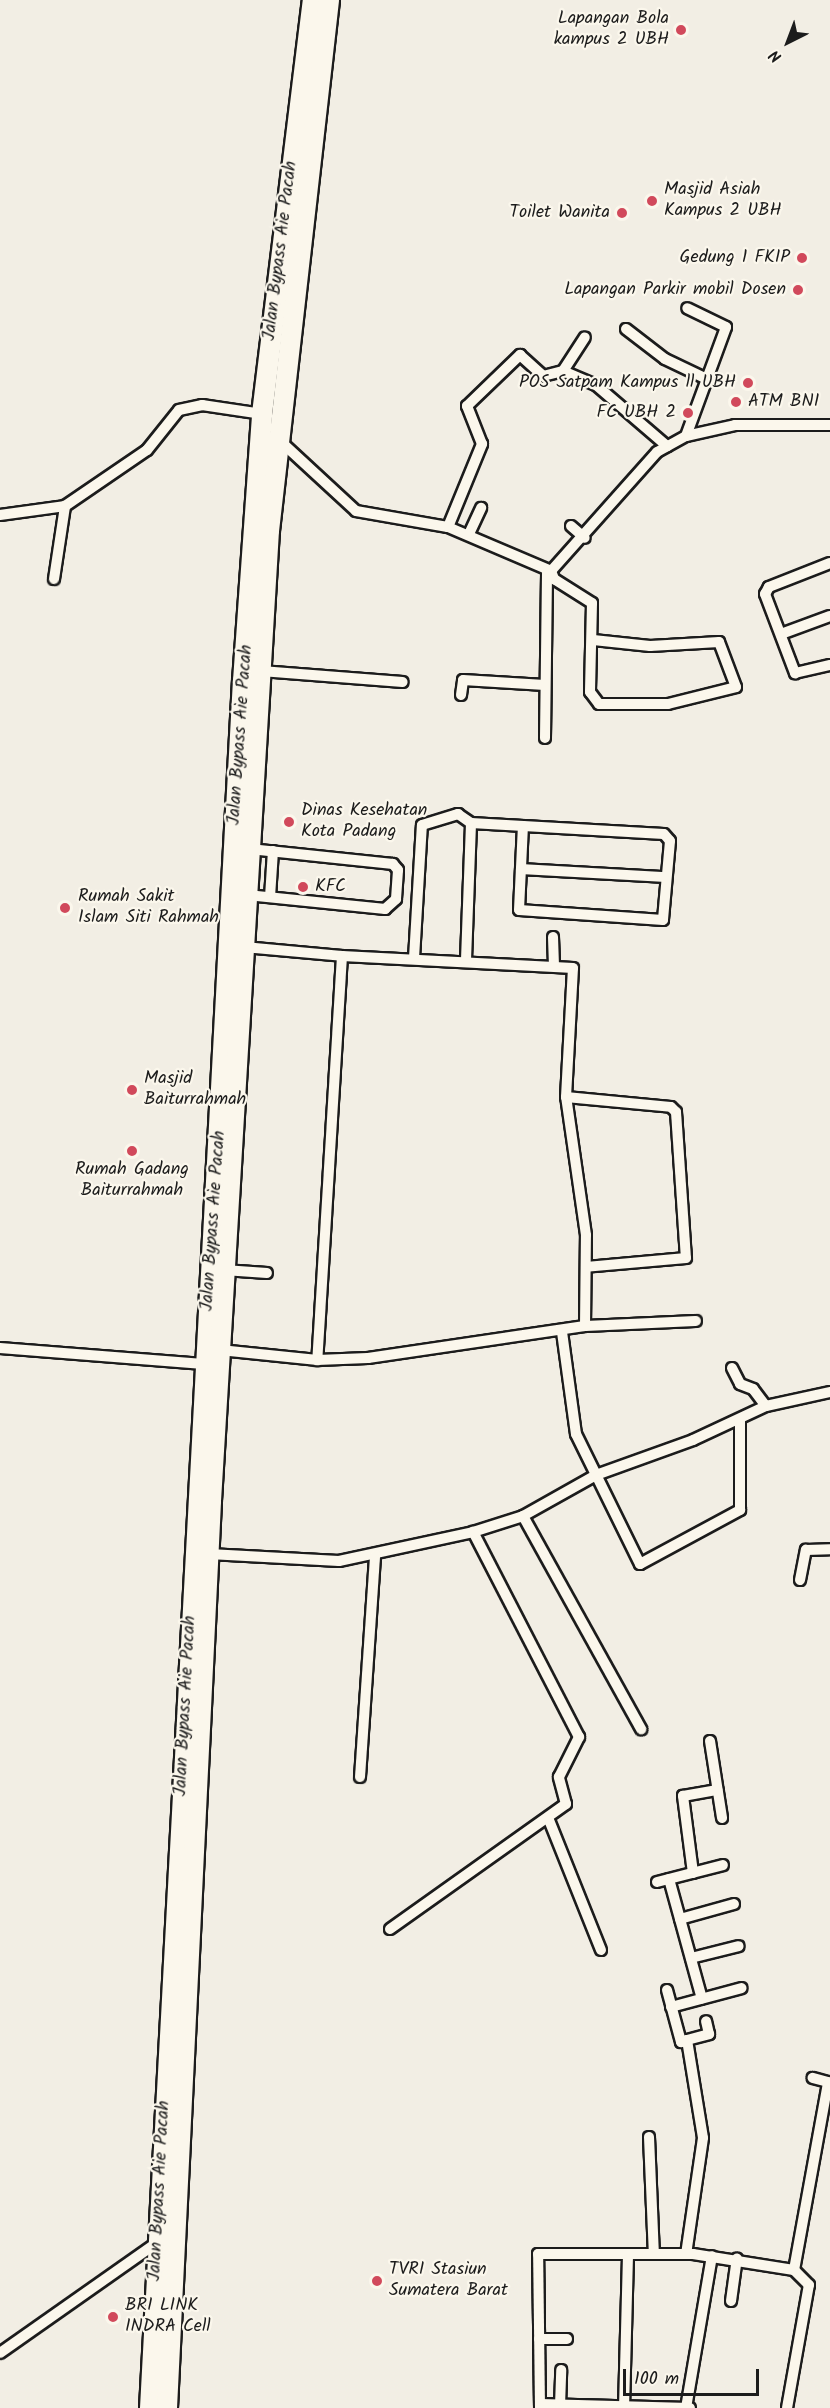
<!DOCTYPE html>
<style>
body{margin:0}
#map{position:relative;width:830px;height:2408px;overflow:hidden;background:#f2eee4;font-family:Kalam,sans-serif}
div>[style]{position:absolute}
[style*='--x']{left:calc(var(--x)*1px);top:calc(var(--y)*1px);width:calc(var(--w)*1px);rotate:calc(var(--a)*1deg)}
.roads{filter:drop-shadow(2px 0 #1c1c1c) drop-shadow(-2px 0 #1c1c1c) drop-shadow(0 2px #1c1c1c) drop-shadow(0 -2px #1c1c1c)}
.street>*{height:10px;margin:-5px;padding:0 5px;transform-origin:5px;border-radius:5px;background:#fbf7ec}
.highway>*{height:20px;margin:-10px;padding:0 10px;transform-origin:10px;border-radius:10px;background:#fbf7ec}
.dots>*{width:16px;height:16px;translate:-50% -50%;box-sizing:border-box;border:3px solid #fbf7ec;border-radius:50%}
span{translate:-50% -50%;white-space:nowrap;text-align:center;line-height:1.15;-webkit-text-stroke:4.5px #fbf7ec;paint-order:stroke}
.poi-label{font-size:18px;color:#1c1c1c}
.right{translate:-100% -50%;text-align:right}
.left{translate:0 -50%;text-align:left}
.street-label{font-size:18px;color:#1c1c1c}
.north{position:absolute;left:758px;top:12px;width:60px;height:60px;-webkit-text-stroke:4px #fbf7ec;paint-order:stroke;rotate:222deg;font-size:16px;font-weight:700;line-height:24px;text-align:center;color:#1c1c1c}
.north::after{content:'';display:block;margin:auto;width:21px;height:27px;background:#1c1c1c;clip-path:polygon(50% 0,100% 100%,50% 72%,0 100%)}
.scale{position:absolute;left:623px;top:2369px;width:136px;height:27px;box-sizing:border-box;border:3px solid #1c1c1c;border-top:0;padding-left:8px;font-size:18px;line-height:21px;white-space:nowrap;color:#1c1c1c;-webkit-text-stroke:4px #fbf7ec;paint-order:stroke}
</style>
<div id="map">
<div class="roads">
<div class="street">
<i style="--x:626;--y:329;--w:49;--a:37.6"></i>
<i style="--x:665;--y:359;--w:47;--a:25.5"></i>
<i style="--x:563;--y:371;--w:40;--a:-57.1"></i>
<i style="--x:686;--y:436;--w:116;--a:-69.8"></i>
<i style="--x:726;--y:327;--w:43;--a:-154"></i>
<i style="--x:278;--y:439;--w:106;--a:42.7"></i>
<i style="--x:356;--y:511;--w:93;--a:9.9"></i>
<i style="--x:448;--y:527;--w:112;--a:23.1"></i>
<i style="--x:551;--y:571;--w:159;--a:-48.3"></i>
<i style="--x:657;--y:452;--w:33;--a:-29"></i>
<i style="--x:686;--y:436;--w:50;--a:-12.7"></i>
<i style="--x:735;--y:425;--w:95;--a:0"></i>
<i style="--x:0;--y:515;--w:66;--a:-7.9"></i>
<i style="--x:65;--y:506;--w:99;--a:-34.3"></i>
<i style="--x:147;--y:450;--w:51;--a:-51.3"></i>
<i style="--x:179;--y:410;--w:24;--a:-12"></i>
<i style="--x:202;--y:405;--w:61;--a:8.5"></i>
<i style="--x:571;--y:526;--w:18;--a:41"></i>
<i style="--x:448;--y:527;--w:90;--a:-67.7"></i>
<i style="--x:482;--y:444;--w:41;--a:-111.5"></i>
<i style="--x:467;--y:406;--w:74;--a:-43.9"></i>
<i style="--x:520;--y:355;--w:31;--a:42"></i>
<i style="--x:543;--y:376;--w:21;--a:-14"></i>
<i style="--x:563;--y:371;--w:36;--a:23"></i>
<i style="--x:596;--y:385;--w:94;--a:40.7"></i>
<i style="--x:469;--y:534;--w:29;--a:-65"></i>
<i style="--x:830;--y:563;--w:66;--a:158.5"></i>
<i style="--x:769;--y:587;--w:8;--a:120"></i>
<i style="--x:765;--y:594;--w:85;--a:69.2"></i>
<i style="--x:795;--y:673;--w:36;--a:-13"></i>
<i style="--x:551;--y:571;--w:9;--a:69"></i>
<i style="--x:554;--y:579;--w:45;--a:32.3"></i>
<i style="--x:592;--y:603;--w:89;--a:91.3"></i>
<i style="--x:590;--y:692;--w:15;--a:53"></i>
<i style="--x:599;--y:704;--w:69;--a:0"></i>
<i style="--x:668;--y:704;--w:70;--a:-14"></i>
<i style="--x:736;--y:687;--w:48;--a:-110.7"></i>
<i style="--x:719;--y:642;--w:69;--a:176.7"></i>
<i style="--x:650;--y:646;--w:57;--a:-174"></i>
<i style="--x:54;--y:579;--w:74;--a:-81.4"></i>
<i style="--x:781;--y:634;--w:52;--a:-20.2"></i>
<i style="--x:261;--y:671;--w:142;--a:4.4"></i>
<i style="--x:461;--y:695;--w:15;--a:-82"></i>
<i style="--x:463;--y:680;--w:82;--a:3.5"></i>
<i style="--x:545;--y:738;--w:168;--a:-89.3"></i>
<i style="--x:521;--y:869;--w:145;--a:3.2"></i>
<i style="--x:247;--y:895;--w:139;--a:5.8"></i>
<i style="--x:385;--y:909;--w:15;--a:-42"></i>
<i style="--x:396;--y:899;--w:29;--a:-86"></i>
<i style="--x:398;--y:870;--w:8;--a:-130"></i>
<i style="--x:393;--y:864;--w:144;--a:-174"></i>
<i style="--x:270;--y:897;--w:46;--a:-86.3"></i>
<i style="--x:553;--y:937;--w:29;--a:88"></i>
<i style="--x:244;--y:947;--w:98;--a:5.2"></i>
<i style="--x:414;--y:958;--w:133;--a:-86.6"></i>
<i style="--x:422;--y:825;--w:38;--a:-17"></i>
<i style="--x:458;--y:814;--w:16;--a:35"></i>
<i style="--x:466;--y:960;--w:137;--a:-87.9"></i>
<i style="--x:471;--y:823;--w:193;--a:3.3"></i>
<i style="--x:664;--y:834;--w:9;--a:49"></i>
<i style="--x:670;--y:841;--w:79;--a:95.1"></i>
<i style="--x:663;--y:920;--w:144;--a:-176"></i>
<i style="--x:519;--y:910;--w:84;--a:-87.3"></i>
<i style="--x:566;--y:1097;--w:105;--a:5.4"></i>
<i style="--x:671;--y:1107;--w:7;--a:45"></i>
<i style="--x:676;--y:1112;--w:146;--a:86.1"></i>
<i style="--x:686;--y:1258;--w:100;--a:174.9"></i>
<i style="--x:224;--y:1270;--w:43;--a:4"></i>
<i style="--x:585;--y:1326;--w:111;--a:-2.6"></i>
<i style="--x:562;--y:1332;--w:103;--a:82.2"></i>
<i style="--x:576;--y:1434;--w:145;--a:63.8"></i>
<i style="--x:640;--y:1564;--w:114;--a:-28.4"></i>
<i style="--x:740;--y:1510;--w:91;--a:-90"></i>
<i style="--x:0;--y:1348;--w:204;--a:4.5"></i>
<i style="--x:220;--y:1350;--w:98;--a:5.9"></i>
<i style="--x:317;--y:1360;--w:51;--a:-2.2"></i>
<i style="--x:368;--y:1358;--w:219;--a:-8.4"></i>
<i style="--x:585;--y:1326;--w:91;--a:-89.4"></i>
<i style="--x:586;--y:1235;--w:139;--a:-98.2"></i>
<i style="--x:566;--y:1097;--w:129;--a:-86.9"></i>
<i style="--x:573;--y:968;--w:231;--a:-177"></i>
<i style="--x:342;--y:956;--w:405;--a:93.5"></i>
<i style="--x:732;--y:1368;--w:18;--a:63"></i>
<i style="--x:740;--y:1384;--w:14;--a:21"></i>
<i style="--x:753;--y:1389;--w:21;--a:53"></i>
<i style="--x:523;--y:1516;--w:244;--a:61"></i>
<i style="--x:209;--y:1554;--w:130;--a:3.1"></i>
<i style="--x:339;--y:1561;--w:137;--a:-12.2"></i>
<i style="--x:473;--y:1532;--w:52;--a:-17.7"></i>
<i style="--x:523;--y:1516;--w:84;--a:-29.3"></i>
<i style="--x:596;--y:1475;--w:103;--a:-19.8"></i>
<i style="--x:693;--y:1440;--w:81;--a:-25"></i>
<i style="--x:766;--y:1406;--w:66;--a:-12.3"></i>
<i style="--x:800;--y:1580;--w:31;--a:-79"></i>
<i style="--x:806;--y:1550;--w:24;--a:-2"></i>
<i style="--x:710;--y:1741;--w:78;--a:81.1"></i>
<i style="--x:360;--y:1777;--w:222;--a:-86.1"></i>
<i style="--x:549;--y:1820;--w:140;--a:68.2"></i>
<i style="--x:693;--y:1873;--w:78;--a:-97.4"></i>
<i style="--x:683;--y:1796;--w:35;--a:-10"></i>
<i style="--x:669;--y:1879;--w:124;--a:74.6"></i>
<i style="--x:657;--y:1882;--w:68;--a:-14.4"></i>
<i style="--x:680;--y:1919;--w:56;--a:-15.5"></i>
<i style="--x:390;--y:1929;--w:216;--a:-35.4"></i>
<i style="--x:566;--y:1804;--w:28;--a:-105"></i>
<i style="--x:559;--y:1777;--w:45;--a:-63.4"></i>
<i style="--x:579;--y:1737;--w:231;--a:-117.3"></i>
<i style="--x:691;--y:1958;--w:49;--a:-14"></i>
<i style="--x:667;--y:1990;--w:54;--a:74.9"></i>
<i style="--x:681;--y:2042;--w:6;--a:-18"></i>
<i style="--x:687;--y:2040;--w:99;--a:80.7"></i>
<i style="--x:703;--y:2138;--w:117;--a:98.3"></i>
<i style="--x:671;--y:2007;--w:73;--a:-15"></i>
<i style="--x:687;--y:2040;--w:23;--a:-15"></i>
<i style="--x:709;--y:2034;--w:13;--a:-103"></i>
<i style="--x:649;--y:2137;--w:117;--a:87.6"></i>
<i style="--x:731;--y:2301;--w:43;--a:-82.1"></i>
<i style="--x:539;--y:2339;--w:28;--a:0"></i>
<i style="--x:0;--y:2353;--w:193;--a:-35.1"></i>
<i style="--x:540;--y:2404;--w:150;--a:1.5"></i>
<i style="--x:560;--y:2406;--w:36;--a:-88"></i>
<i style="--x:540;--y:2408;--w:154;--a:-90.7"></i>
<i style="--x:538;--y:2254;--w:155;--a:0"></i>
<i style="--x:693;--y:2254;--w:102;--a:9"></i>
<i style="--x:794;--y:2270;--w:191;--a:-79.7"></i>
<i style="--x:828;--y:2082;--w:16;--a:-165"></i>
<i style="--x:624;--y:2408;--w:154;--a:-88.5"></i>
<i style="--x:686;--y:2408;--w:154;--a:-80.3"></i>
<i style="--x:787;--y:2408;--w:125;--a:-79.9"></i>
<i style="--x:809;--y:2285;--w:21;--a:-135"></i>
</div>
<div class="highway">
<i style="--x:150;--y:2408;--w:1730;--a:-86.92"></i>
<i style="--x:243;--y:681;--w:268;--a:-85.9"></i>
<i style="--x:262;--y:414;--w:417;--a:-83"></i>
<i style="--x:167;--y:2408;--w:908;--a:-87.22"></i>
<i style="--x:211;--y:1501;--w:972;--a:-86.58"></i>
<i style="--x:269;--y:531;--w:534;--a:-83.55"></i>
</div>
</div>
<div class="dots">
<i style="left:681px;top:30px;background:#d1495b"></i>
<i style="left:652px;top:201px;background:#d1495b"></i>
<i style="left:622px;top:213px;background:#d1495b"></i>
<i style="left:802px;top:258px;background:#d1495b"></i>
<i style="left:798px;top:290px;background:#d1495b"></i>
<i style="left:748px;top:383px;background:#d1495b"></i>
<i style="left:736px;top:402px;background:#d1495b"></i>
<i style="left:688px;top:413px;background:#d1495b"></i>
<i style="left:289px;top:822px;background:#d1495b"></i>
<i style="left:303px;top:887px;background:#d1495b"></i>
<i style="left:65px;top:908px;background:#d1495b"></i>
<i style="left:132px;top:1090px;background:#d1495b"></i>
<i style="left:132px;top:1151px;background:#d1495b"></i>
<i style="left:377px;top:2281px;background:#d1495b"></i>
<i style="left:113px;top:2317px;background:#d1495b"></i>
</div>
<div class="poi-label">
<span class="right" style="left:669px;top:30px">Lapangan Bola<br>kampus 2 UBH</span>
<span class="left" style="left:664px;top:201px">Masjid Asiah<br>Kampus 2 UBH</span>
<span class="right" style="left:610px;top:213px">Toilet Wanita</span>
<span class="right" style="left:790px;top:258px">Gedung 1 FKIP</span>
<span class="right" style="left:786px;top:290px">Lapangan Parkir mobil Dosen</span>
<span class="right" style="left:736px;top:383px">POS Satpam Kampus ll UBH</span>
<span class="left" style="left:748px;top:402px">ATM BNI</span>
<span class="right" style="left:676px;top:413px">FC UBH 2</span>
<span class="left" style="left:301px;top:822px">Dinas Kesehatan<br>Kota Padang</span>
<span class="left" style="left:315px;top:887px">KFC</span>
<span class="left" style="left:78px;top:908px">Rumah Sakit<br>Islam Siti Rahmah</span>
<span class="left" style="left:144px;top:1090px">Masjid<br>Baiturrahmah</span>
<span style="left:132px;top:1181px">Rumah Gadang<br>Baiturrahmah</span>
<span class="left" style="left:389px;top:2281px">TVRI Stasiun<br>Sumatera Barat</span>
<span class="left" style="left:125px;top:2317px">BRI LINK<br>INDRA Cell</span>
</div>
<div class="street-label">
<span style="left:281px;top:251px;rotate:-83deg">Jalan Bypass Aie Pacah</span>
<span style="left:241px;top:735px;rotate:-86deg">Jalan Bypass Aie Pacah</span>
<span style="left:214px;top:1221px;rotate:-86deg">Jalan Bypass Aie Pacah</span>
<span style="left:186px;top:1706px;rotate:-87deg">Jalan Bypass Aie Pacah</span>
<span style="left:160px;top:2191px;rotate:-87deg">Jalan Bypass Aie Pacah</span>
</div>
<div class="north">N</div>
<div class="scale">100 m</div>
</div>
